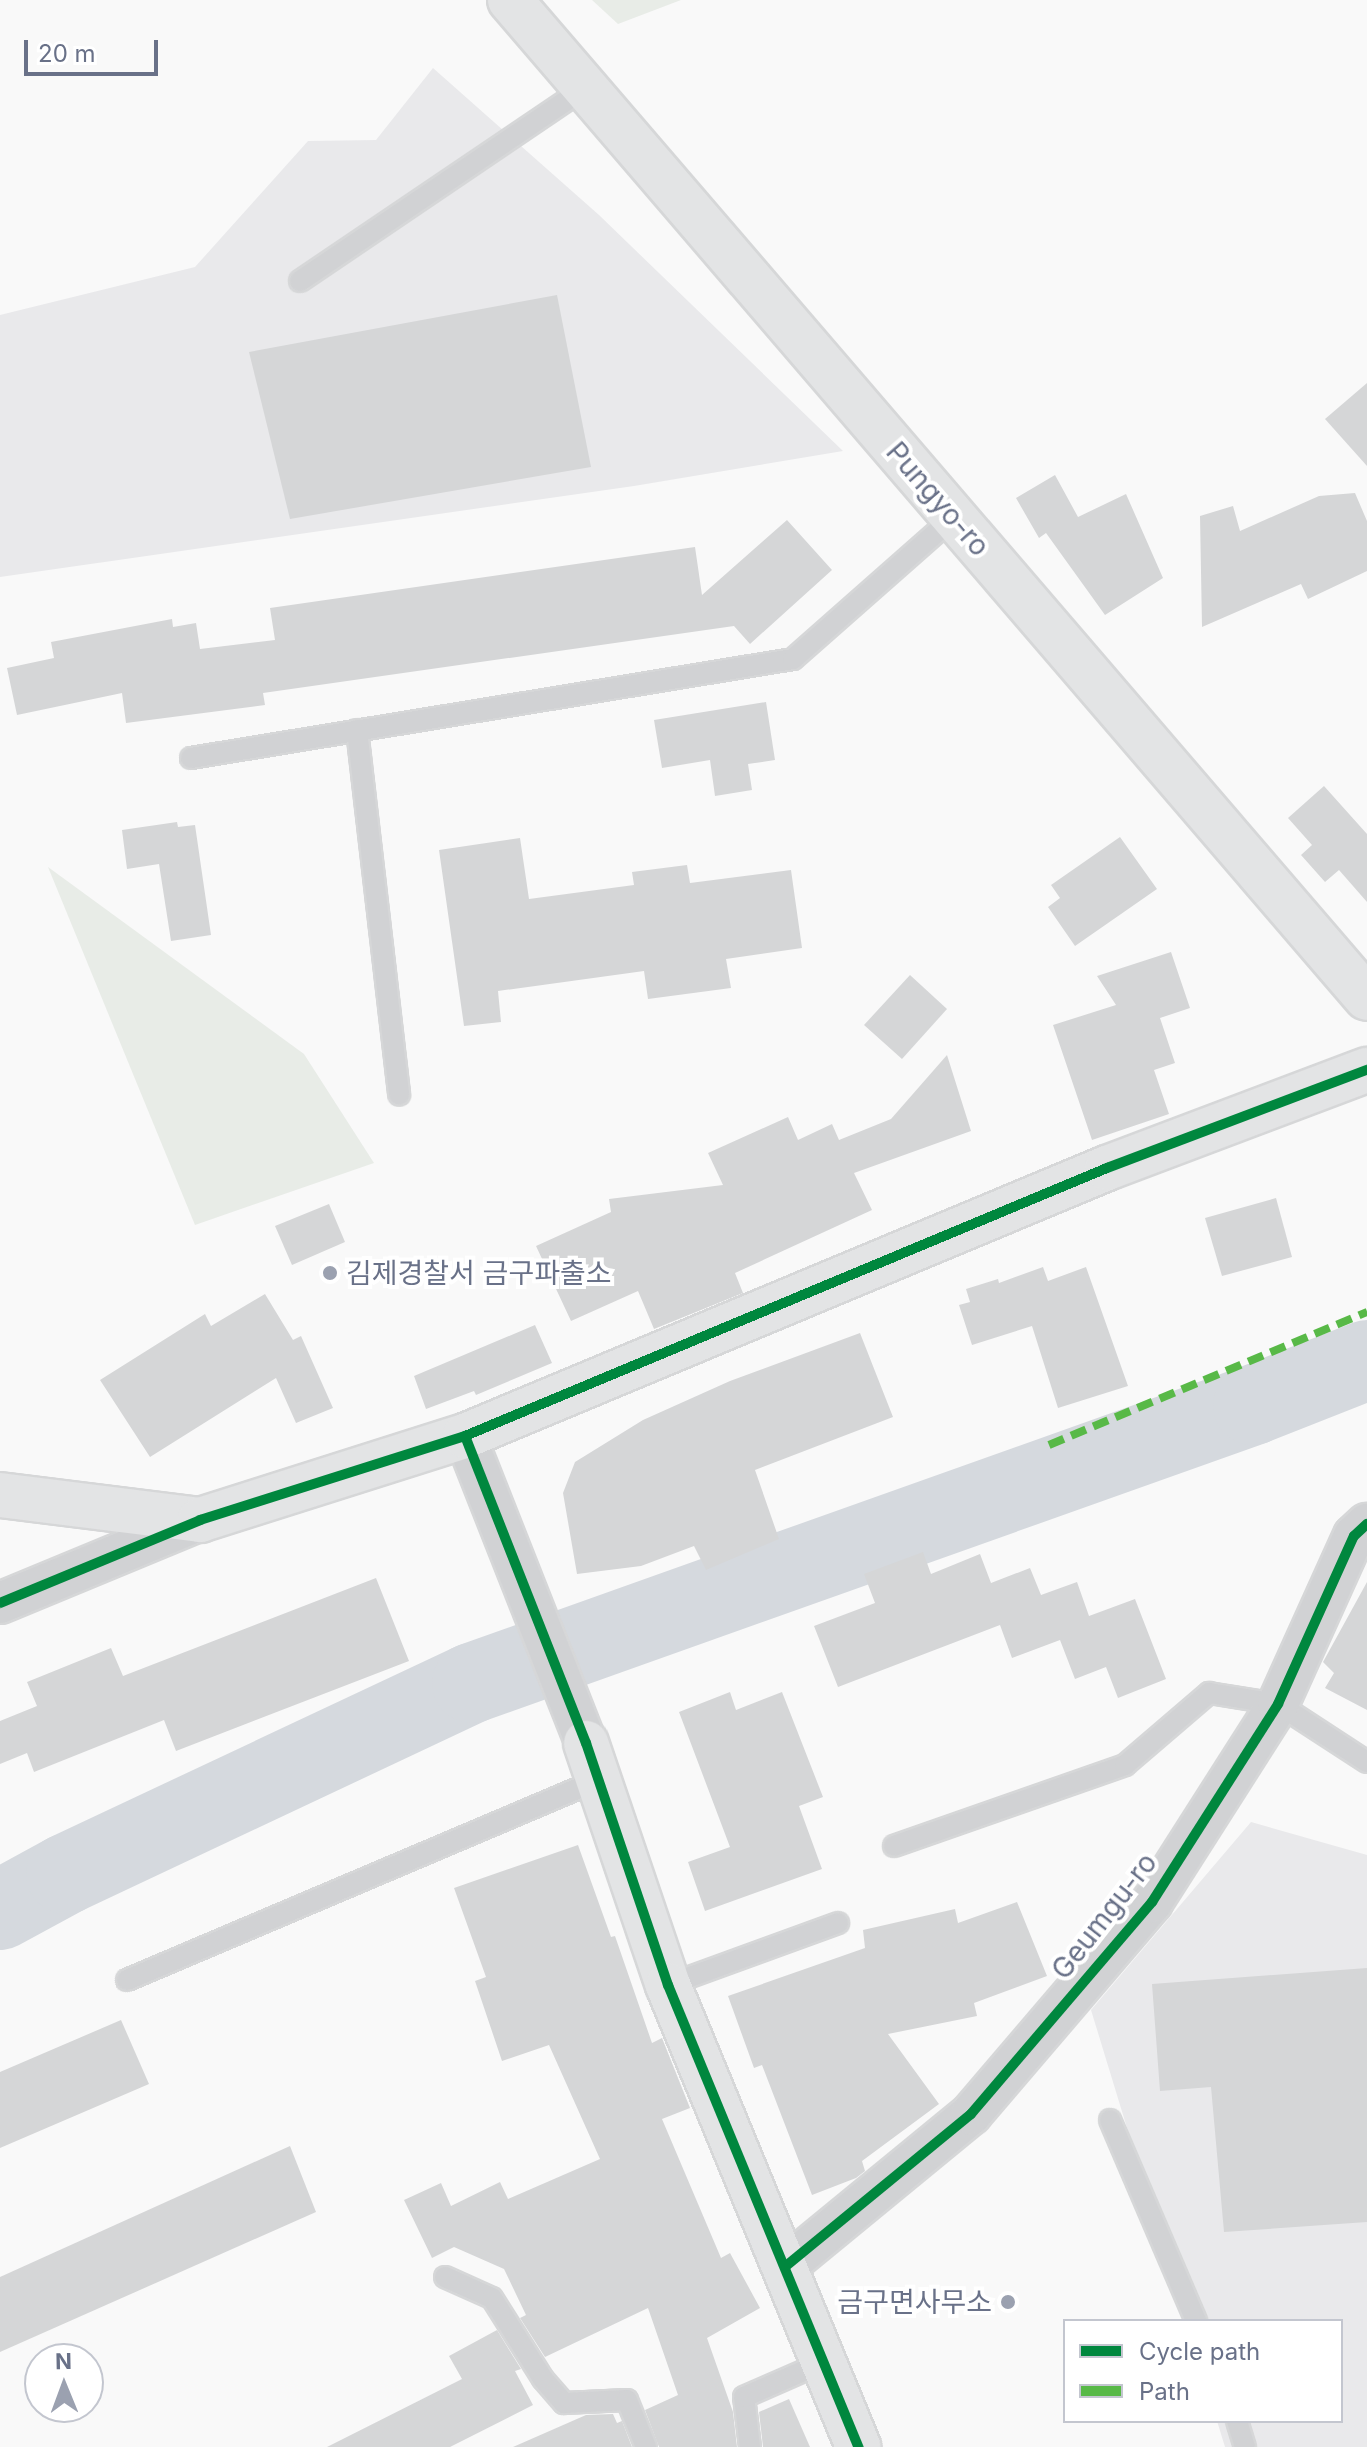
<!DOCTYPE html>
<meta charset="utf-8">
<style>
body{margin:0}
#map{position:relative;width:1367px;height:2447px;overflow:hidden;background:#f9f9f9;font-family:Inter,"Noto Sans KR",sans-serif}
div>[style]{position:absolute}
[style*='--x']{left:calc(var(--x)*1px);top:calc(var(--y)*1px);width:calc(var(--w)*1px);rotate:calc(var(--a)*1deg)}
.built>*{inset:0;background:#e9e9eb}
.green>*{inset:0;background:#e8ece7}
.river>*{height:80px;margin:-40px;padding:0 40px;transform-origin:40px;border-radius:40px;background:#d5d9de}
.building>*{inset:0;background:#d5d6d7}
.roads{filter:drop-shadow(2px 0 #d6d7d8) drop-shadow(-2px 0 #d6d7d8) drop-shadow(0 2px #d6d7d8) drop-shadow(0 -2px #d6d7d8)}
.lane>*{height:20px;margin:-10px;padding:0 10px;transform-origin:10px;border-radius:10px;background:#d1d2d4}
.street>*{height:40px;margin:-20px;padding:0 20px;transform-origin:20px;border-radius:20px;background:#d1d2d4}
.secondary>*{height:44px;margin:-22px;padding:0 22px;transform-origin:22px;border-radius:22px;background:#e3e4e5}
.quiet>*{height:8px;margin-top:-4px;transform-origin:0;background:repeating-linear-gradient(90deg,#58b947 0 16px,transparent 0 24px)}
.cycleway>*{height:10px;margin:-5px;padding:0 5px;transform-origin:5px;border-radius:5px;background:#00873e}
.dots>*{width:22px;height:22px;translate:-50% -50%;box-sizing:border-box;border:4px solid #fff;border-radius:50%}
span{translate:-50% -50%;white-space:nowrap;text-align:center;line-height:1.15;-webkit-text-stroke:8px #fff;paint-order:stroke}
.street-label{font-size:28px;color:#697188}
.poi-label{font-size:28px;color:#697188}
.left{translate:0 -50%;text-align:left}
.right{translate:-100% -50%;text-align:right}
.legend{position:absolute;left:1063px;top:2319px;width:280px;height:104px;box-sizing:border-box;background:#fff;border:2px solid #c3c6cf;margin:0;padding:10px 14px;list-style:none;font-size:24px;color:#697188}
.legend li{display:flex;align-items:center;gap:16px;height:40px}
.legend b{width:40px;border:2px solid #c3c6cf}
.north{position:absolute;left:24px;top:2343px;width:80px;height:80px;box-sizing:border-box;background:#fff;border:2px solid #c3c6cf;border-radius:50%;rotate:359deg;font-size:22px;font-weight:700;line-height:32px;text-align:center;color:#697188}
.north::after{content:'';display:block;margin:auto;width:28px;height:36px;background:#9ba1b0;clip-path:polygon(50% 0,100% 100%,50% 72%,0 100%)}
.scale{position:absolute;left:24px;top:40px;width:134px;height:36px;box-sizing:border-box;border:4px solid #697188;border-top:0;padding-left:10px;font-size:24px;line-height:28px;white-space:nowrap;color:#697188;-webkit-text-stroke:6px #fff;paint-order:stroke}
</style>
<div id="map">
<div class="built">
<i style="clip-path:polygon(433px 68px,599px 215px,843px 451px,634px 486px,0 577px,0 315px,195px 267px,308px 141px,376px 140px)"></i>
<i style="clip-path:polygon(1251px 1822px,1367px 1855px,1367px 2447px,1225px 2447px,1217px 2421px,1341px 2421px,1341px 2321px,1186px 2321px,1091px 2010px)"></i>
</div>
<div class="green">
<i style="clip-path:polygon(592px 0,681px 0,618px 24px)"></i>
<i style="clip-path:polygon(48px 867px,304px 1054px,374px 1163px,195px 1225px)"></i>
</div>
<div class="river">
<i style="--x:0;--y:1910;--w:75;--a:-28.6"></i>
<i style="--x:66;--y:1874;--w:449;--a:-25.2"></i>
<i style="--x:472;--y:1683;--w:829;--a:-19.59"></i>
<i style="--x:1253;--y:1405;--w:123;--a:-21.5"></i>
</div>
<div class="building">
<i style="clip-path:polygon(557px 295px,591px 467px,290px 519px,249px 352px)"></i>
<i style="clip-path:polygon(1367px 383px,1367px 466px,1325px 419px)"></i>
<i style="clip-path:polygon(1055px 475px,1078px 517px,1126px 494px,1163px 578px,1105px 615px,1046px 533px,1039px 538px,1016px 498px)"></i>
<i style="clip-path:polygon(1355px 493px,1367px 521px,1367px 571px,1308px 599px,1301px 584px,1202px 627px,1200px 516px,1233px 506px,1240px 531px,1319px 496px)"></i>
<i style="clip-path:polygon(787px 520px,832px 570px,750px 644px,734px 626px,263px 693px,265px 705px,126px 723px,122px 693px,17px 715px,7px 668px,54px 658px,51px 642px,172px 619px,173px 627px,196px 623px,200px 649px,275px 640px,270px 608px,695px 547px,702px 595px)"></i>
<i style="clip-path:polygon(766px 702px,775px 760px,748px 764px,752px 790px,715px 796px,710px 760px,662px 768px,654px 720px)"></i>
<i style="clip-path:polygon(1324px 786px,1367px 834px,1367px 902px,1339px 870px,1325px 882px,1301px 855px,1312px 845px,1288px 818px)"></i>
<i style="clip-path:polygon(177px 822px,178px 827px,195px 825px,211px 935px,171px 941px,159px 864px,127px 869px,122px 830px)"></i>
<i style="clip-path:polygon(1120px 837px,1157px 889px,1075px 946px,1048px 907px,1060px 898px,1051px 885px)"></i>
<i style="clip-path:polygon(520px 838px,529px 899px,634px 885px,632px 872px,687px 865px,690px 883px,791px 870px,802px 948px,726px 959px,731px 988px,648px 999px,644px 971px,498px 991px,501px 1022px,464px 1026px,439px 850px)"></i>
<i style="clip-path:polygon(1171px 952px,1190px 1008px,1160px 1018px,1175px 1063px,1154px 1070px,1169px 1114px,1092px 1140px,1053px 1025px,1116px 1005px,1097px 976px)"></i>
<i style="clip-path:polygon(910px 975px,947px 1009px,902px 1059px,864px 1025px)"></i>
<i style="clip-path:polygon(947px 1055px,971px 1131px,854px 1173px,872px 1210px,735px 1273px,743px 1293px,654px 1329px,638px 1291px,571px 1321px,536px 1246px,611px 1212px,609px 1199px,723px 1185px,708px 1153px,788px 1117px,798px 1140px,832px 1124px,839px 1140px,891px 1119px)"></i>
<i style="clip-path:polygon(1276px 1198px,1292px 1257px,1222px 1276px,1205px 1218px)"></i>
<i style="clip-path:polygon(329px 1204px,345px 1242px,292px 1265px,275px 1226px)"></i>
<i style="clip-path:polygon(1043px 1267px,1048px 1281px,1086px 1267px,1128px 1386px,1058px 1408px,1032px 1326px,972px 1345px,959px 1305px,970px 1302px,966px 1289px,998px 1279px,999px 1283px)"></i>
<i style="clip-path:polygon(265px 1294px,293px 1340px,301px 1336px,333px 1408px,296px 1423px,276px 1378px,150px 1457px,100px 1380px,205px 1314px,211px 1326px)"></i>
<i style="clip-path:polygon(535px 1325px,552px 1363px,476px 1395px,474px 1391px,426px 1409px,414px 1376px)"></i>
<i style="clip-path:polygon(860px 1333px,893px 1417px,755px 1470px,779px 1539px,706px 1570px,694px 1546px,641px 1566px,577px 1574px,563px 1493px,575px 1462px,643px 1420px,730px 1381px)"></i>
<i style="clip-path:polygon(923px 1552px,931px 1574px,980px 1554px,991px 1583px,1030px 1568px,1041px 1595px,1077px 1582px,1089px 1616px,1135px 1599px,1166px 1679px,1118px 1698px,1106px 1667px,1075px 1679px,1060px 1640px,1012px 1658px,1000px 1625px,838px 1687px,814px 1626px,875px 1603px,864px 1574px)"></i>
<i style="clip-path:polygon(376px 1578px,409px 1661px,176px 1751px,164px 1720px,34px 1772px,27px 1753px,0 1764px,0 1721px,37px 1706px,27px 1682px,111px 1648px,123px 1676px)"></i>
<i style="clip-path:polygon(1367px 1582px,1367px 1710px,1325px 1688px,1334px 1673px,1323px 1662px)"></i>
<i style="clip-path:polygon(730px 1692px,736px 1710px,782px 1692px,823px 1797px,799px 1806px,822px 1869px,705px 1911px,688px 1862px,730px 1847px,679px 1712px)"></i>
<i style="clip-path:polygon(578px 1845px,611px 1937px,615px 1936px,652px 2043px,662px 2038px,690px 2108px,662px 2119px,721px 2258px,730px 2253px,760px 2308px,707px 2338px,733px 2412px,737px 2447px,659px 2447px,645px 2410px,678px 2395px,648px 2308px,545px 2357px,520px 2318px,526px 2315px,504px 2269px,454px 2247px,432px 2258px,404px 2200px,441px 2183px,451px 2206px,500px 2182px,508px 2199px,600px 2159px,549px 2045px,502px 2061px,475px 1981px,486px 1977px,454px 1888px)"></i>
<i style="clip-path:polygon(1017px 1902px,1047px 1976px,974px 2003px,977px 2016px,888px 2034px,939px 2104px,862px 2161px,865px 2171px,856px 2178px,812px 2195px,762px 2065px,754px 2068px,728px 1996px,865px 1948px,863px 1930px,955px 1909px,958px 1923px)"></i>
<i style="clip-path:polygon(1367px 1968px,1367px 2222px,1224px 2232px,1211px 2087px,1160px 2091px,1152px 1984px)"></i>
<i style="clip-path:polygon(121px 2020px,149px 2084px,0 2148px,0 2072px)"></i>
<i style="clip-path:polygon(290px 2146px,316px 2212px,0 2352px,0 2277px)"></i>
<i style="clip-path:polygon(497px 2330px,521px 2369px,515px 2371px,533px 2405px,450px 2447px,327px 2447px,462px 2379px,449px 2356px)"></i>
<i style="clip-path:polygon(789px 2399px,810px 2447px,763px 2447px,759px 2412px)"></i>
<i style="clip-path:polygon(613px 2414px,617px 2423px,622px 2421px,632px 2447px,513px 2447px,586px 2415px)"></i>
</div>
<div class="roads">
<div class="lane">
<i style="--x:300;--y:281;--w:344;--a:-34.1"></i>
<i style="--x:357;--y:730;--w:367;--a:83.4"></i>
<i style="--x:191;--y:758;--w:610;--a:-9.34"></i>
<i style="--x:793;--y:659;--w:215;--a:-41.4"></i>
<i style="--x:894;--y:1846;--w:245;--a:-19.3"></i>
<i style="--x:1125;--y:1765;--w:111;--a:-40.6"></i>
<i style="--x:1209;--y:1693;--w:70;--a:9.1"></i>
<i style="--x:1278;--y:1704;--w:106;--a:33.1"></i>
<i style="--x:127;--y:1980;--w:512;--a:-23.01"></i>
<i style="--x:668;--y:1985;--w:181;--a:-20"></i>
<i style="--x:1110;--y:2120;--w:219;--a:66.8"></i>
<i style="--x:445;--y:2277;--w:51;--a:24.1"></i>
<i style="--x:492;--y:2298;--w:96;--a:57.8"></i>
<i style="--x:543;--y:2379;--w:32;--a:49"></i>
<i style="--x:564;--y:2403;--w:63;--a:-2.7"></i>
<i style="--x:627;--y:2400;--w:51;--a:68"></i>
<i style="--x:1237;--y:2421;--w:27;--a:73"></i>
<i style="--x:750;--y:2447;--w:50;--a:-96.8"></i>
<i style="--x:744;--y:2397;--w:87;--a:-23.6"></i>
</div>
<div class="street">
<i style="--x:465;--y:1436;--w:330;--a:68.5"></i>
<i style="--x:0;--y:1603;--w:217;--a:-22.5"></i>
<i style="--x:786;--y:2266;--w:239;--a:-39.4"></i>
<i style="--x:971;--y:2114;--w:279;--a:-49.5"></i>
<i style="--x:1152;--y:1902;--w:235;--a:-57.5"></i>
<i style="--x:1278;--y:1704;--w:184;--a:-65.7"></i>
<i style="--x:1354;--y:1536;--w:18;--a:-43"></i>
</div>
<div class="secondary">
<i style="--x:510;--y:0;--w:1315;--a:49.35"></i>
<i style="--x:0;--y:1495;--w:202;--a:7.1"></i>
<i style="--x:200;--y:1520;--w:278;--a:-17.6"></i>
<i style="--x:465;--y:1436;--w:696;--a:-22.66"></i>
<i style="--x:1107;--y:1168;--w:278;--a:-20.7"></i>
<i style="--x:586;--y:1743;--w:256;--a:71.3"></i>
<i style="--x:668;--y:1985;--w:500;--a:67.6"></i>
</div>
</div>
<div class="quiet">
<i style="--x:1049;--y:1445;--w:345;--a:-22.7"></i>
</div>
<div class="cycleway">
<i style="--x:465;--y:1436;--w:330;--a:68.5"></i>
<i style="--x:586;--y:1743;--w:256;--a:71.3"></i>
<i style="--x:668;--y:1985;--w:500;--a:67.6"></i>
<i style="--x:0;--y:1603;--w:217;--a:-22.5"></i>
<i style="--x:200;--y:1520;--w:278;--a:-17.6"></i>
<i style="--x:465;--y:1436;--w:696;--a:-22.66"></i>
<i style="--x:1107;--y:1168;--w:278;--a:-20.7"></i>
<i style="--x:786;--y:2266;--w:239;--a:-39.4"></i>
<i style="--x:971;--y:2114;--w:279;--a:-49.5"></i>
<i style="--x:1152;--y:1902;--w:235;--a:-57.5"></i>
<i style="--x:1278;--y:1704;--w:184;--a:-65.7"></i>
<i style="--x:1354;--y:1536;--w:18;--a:-43"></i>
</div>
<div class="dots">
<i style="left:330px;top:1273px;background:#9ba1b0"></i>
<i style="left:1008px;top:2302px;background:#9ba1b0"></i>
</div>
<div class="street-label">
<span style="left:938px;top:499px;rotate:49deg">Pungyo-ro</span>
<span style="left:1104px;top:1916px;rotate:-52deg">Geumgu-ro</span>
</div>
<div class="poi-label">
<span class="left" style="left:346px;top:1273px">김제경찰서 금구파출소</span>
<span class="right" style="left:992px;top:2302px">금구면사무소</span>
</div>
<ul class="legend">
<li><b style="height:10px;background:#00873e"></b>Cycle path</li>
<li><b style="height:10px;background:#58b947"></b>Path</li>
</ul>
<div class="north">N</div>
<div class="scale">20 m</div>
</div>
